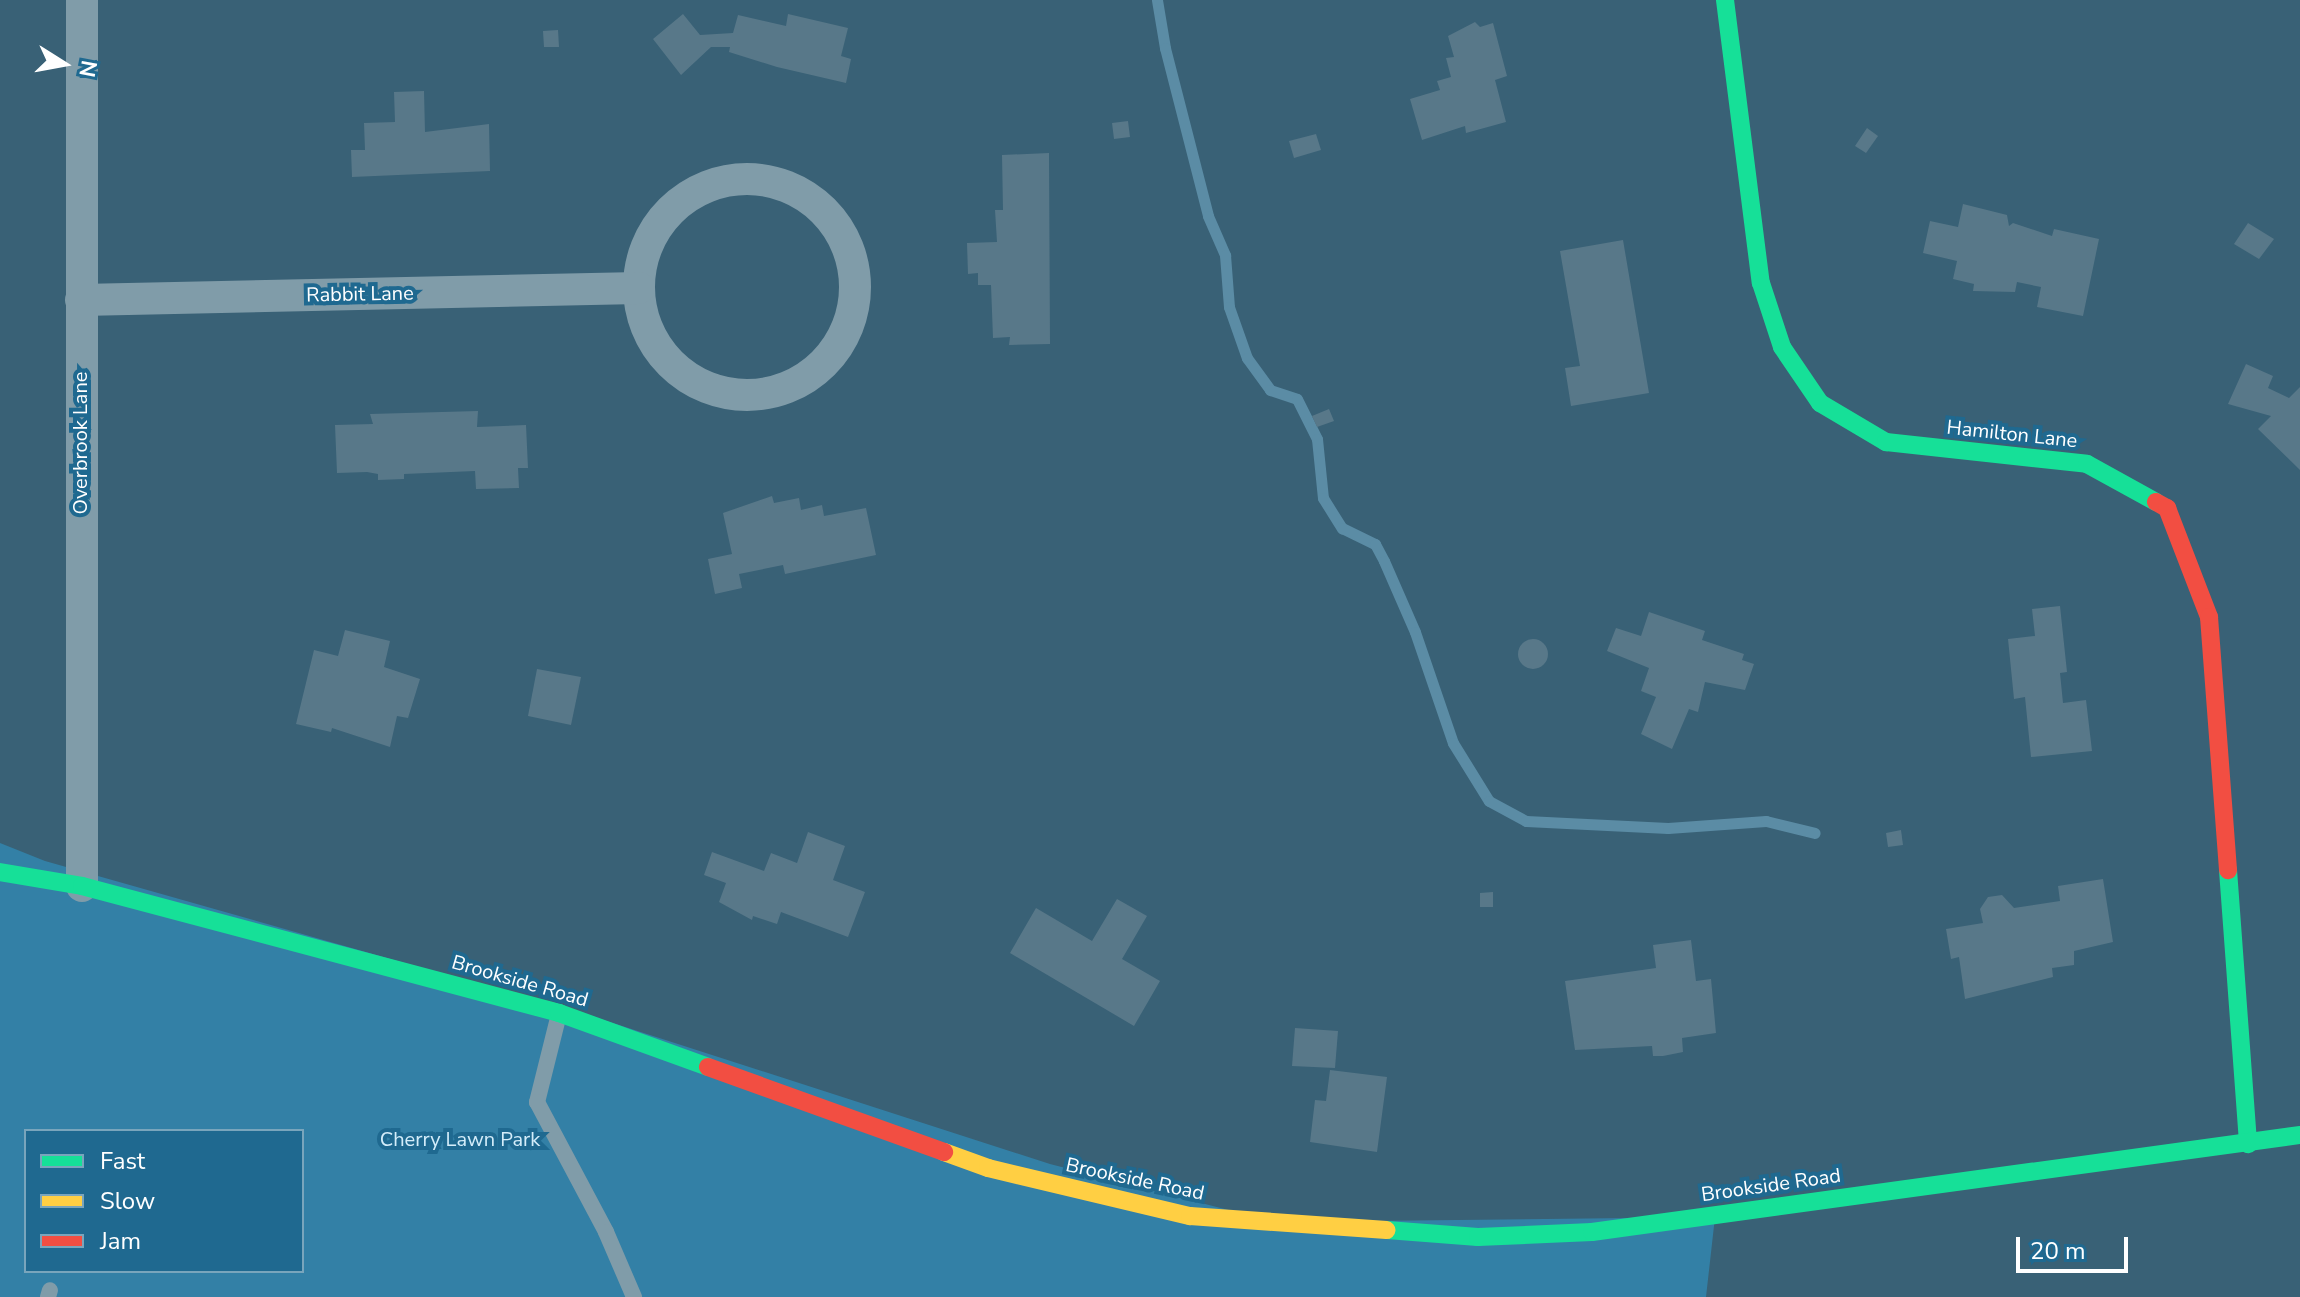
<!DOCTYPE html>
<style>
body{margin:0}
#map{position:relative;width:2300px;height:1297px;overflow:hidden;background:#396176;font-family:"Nunito Sans",sans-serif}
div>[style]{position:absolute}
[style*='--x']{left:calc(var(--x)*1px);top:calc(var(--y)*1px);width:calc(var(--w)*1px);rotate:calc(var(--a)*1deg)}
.green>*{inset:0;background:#3380a6}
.stream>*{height:11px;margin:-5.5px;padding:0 5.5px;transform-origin:5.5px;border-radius:5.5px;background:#5b8ca5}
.building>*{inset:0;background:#587889}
.round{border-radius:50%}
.lane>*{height:16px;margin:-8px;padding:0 8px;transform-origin:8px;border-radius:8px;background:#809ca9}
.street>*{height:32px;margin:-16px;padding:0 16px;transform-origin:16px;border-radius:16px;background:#809ca9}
.street>.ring{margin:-16px;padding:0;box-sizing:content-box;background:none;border:32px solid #809ca9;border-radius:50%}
.fast>*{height:18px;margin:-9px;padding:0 9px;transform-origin:9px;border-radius:9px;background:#16e098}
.slow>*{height:18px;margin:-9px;padding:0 9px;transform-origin:9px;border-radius:9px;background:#ffcf43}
.jam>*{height:18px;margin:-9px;padding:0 9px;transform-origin:9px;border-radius:9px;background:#f24e42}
span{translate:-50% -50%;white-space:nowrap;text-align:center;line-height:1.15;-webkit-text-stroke:8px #1f6990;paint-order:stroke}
.street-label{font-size:20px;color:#fff}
.park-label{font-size:20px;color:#d4edfa}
.legend{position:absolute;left:24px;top:1129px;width:280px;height:144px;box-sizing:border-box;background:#1f6990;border:2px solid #79a5bc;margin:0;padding:10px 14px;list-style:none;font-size:24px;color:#fff}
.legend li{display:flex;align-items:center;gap:16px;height:40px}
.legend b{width:40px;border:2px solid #79a5bc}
.north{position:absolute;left:24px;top:24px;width:80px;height:80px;-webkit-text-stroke:6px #1f6990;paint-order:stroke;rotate:101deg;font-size:22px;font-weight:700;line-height:32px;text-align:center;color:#fff}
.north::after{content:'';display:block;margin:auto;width:28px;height:36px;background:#fff;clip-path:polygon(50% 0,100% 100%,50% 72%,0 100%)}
.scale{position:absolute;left:2016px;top:1237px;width:112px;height:36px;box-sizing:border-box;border:4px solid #fff;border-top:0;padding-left:10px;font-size:24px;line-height:28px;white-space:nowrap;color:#fff;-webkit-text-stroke:6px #1f6990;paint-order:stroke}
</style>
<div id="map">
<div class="green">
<i style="clip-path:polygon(evenodd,0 843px,45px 861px,588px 1015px,1050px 1164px,1275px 1222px,1715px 1217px,1706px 1297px,0 1297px,0 843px,26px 1131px,302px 1131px,302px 1271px,26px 1271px,26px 1131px)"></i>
</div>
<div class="stream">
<i style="--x:1157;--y:0;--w:49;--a:80.5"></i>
<i style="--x:1165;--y:48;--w:173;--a:75.6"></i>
<i style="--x:1208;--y:216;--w:43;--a:66.4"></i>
<i style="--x:1225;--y:255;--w:52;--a:85.6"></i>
<i style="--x:1229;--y:307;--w:54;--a:70.6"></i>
<i style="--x:1247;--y:358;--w:39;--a:54"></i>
<i style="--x:1270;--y:390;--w:28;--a:18"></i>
<i style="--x:1297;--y:399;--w:45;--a:63.4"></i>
<i style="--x:1317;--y:439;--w:59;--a:84.2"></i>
<i style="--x:1323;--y:498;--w:36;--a:58"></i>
<i style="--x:1342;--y:528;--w:37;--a:26"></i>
<i style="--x:1375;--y:544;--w:19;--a:62"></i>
<i style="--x:1384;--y:561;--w:77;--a:66.4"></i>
<i style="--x:1415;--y:632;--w:117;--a:71.1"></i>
<i style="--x:1453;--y:743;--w:68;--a:58.2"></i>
<i style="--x:1489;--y:801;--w:42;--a:28.4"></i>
<i style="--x:1526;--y:821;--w:142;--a:2.8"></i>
<i style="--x:1668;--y:828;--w:98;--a:-4.1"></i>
<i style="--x:1766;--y:821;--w:50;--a:13.8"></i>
</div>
<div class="building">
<i style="clip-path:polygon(683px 14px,700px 35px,733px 33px,738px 15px,786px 26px,788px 14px,848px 28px,841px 56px,851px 59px,846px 83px,777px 67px,729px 52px,730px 47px,711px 47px,681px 75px,653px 39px)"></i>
<i style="clip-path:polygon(1475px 22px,1480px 27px,1493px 23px,1507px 76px,1495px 80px,1506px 122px,1466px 133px,1465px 126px,1422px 140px,1410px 99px,1440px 90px,1437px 81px,1451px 77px,1446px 58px,1454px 57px,1448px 36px)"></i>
<i style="clip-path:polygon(558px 30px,559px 47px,544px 47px,543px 31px)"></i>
<i style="clip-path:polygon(424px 91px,425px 132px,489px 124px,490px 171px,352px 177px,351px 150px,365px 150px,364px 123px,395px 122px,394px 92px)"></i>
<i style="clip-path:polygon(1128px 121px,1130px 137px,1114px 139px,1112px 123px)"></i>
<i style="clip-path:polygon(1867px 128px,1878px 136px,1866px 153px,1855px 146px)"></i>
<i style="clip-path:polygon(1316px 134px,1321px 150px,1294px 158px,1289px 141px)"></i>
<i style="clip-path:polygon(1049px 153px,1050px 344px,1009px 345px,1010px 337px,993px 338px,991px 285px,978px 285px,978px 273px,968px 274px,967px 243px,997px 242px,995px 210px,1003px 210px,1002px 155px)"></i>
<i style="clip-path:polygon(1963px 204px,2007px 215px,2009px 226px,2013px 223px,2052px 236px,2054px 229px,2099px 239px,2083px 316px,2037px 307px,2041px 287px,2017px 282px,2015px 292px,1973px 291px,1974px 284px,1953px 279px,1957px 261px,1923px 253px,1930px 221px,1958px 227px)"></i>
<i style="clip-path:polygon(2248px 223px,2274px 239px,2259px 259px,2234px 244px)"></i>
<i style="clip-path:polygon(1623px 240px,1649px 393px,1571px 406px,1565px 368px,1580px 366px,1560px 251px)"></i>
<i style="clip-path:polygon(2246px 364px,2273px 376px,2268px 388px,2289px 398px,2300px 387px,2300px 470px,2258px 429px,2271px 416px,2228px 404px)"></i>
<i style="clip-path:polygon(1329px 409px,1334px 421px,1317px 427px,1312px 416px)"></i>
<i style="clip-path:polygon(478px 411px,477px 427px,526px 425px,528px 468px,518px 468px,519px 488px,476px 489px,475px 471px,404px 474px,404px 479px,378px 480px,378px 474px,367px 472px,337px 473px,335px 425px,373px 424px,370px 414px)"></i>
<i style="clip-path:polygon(772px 496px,774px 503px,799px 498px,801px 510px,822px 505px,824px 516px,866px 508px,876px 555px,785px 574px,783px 565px,739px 574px,742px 588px,715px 594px,708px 559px,732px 554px,723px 513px)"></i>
<i style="clip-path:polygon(2060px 606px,2067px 672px,2060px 673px,2063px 703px,2086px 700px,2092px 751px,2031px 757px,2025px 697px,2014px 699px,2008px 639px,2035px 636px,2032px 609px)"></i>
<i style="clip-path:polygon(1649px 612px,1705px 631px,1702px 640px,1744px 654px,1742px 660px,1754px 664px,1745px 690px,1705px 682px,1698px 712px,1689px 709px,1672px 749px,1641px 734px,1656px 697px,1641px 691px,1649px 668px,1607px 651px,1616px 628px,1641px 636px)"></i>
<i style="clip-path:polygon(345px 630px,390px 641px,384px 667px,420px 679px,408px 718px,397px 716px,390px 747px,332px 728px,331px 732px,296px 724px,314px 650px,338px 656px)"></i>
<i class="round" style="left:1518px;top:639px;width:30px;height:30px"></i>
<i style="clip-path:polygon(537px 669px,581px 677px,571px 725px,528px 716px)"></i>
<i style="clip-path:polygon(1901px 830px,1903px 845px,1888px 847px,1886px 833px)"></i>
<i style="clip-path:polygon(808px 832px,845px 846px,833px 880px,865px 892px,848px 937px,781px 912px,777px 924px,753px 916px,752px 920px,719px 902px,726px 883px,704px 875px,712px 852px,764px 871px,771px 853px,797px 863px)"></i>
<i style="clip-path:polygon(2103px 879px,2113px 942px,2074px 951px,2074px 965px,2052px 968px,2053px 977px,1965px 999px,1959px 957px,1951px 959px,1946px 929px,1983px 923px,1980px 909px,1988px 897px,2002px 895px,2014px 908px,2060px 901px,2058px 886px)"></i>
<i style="clip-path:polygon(1493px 892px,1493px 907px,1480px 907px,1480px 893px)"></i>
<i style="clip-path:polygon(1117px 899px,1147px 916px,1122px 959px,1160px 981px,1134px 1026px,1010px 953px,1036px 908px,1092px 941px)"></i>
<i style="clip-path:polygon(1691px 940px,1696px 981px,1711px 979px,1716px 1033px,1682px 1038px,1683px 1052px,1663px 1056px,1653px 1056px,1652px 1046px,1575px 1050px,1565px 981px,1656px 968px,1653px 945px)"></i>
<i style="clip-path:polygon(1295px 1028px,1338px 1031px,1335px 1068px,1292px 1066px)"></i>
<i style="clip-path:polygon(1330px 1070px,1387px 1077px,1377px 1152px,1310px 1142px,1315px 1100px,1326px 1101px)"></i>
</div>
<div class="lane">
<i style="--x:559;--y:1014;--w:91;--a:104"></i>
<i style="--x:537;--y:1102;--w:147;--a:62"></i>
<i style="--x:606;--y:1232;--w:71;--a:66.7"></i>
<i style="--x:48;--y:1297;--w:7;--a:-74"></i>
</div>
<div class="street">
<i class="ring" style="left:639px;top:179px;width:184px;height:184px"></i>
<i style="--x:81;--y:300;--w:558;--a:-1.23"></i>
<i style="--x:82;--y:886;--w:886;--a:-90"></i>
</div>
<div class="fast">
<i style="--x:1725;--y:0;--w:285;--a:82.8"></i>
<i style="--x:1761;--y:283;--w:67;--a:71.8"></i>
<i style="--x:1782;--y:347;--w:68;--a:55.8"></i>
<i style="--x:1820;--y:403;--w:77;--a:30.6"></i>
<i style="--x:1886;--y:442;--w:202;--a:6.2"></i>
<i style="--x:2087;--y:464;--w:79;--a:28.8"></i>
<i style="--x:2228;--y:870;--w:275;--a:85.8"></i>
<i style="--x:0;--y:872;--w:83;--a:9.7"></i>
<i style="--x:82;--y:886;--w:494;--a:14.9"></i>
<i style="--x:559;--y:1013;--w:158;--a:19.9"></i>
<i style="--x:1387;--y:1230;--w:91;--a:4.4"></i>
<i style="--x:1478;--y:1237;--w:114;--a:-2.5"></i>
<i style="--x:1592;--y:1232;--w:715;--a:-7.8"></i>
</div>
<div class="slow">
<i style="--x:944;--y:1152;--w:47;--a:20"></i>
<i style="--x:988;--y:1168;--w:208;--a:13.4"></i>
<i style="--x:1190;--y:1216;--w:197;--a:4.1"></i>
</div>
<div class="jam">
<i style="--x:2156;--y:502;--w:13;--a:29"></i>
<i style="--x:2167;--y:508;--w:117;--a:68.9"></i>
<i style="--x:2209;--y:617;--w:254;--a:85.7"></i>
<i style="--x:708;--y:1067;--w:251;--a:19.8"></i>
</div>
<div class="street-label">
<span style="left:360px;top:294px;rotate:-1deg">Rabbit Lane</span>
<span style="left:2012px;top:434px;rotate:6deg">Hamilton Lane</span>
<span style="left:80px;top:443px;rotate:-90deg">Overbrook Lane</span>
<span style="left:520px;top:981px;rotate:16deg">Brookside Road</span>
<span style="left:1135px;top:1179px;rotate:12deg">Brookside Road</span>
<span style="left:1771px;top:1185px;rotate:-8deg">Brookside Road</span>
</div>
<div class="park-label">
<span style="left:460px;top:1139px">Cherry Lawn Park</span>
</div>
<ul class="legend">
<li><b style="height:10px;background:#16e098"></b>Fast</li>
<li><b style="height:10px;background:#ffcf43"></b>Slow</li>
<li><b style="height:10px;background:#f24e42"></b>Jam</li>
</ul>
<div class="north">N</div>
<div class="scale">20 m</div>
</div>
